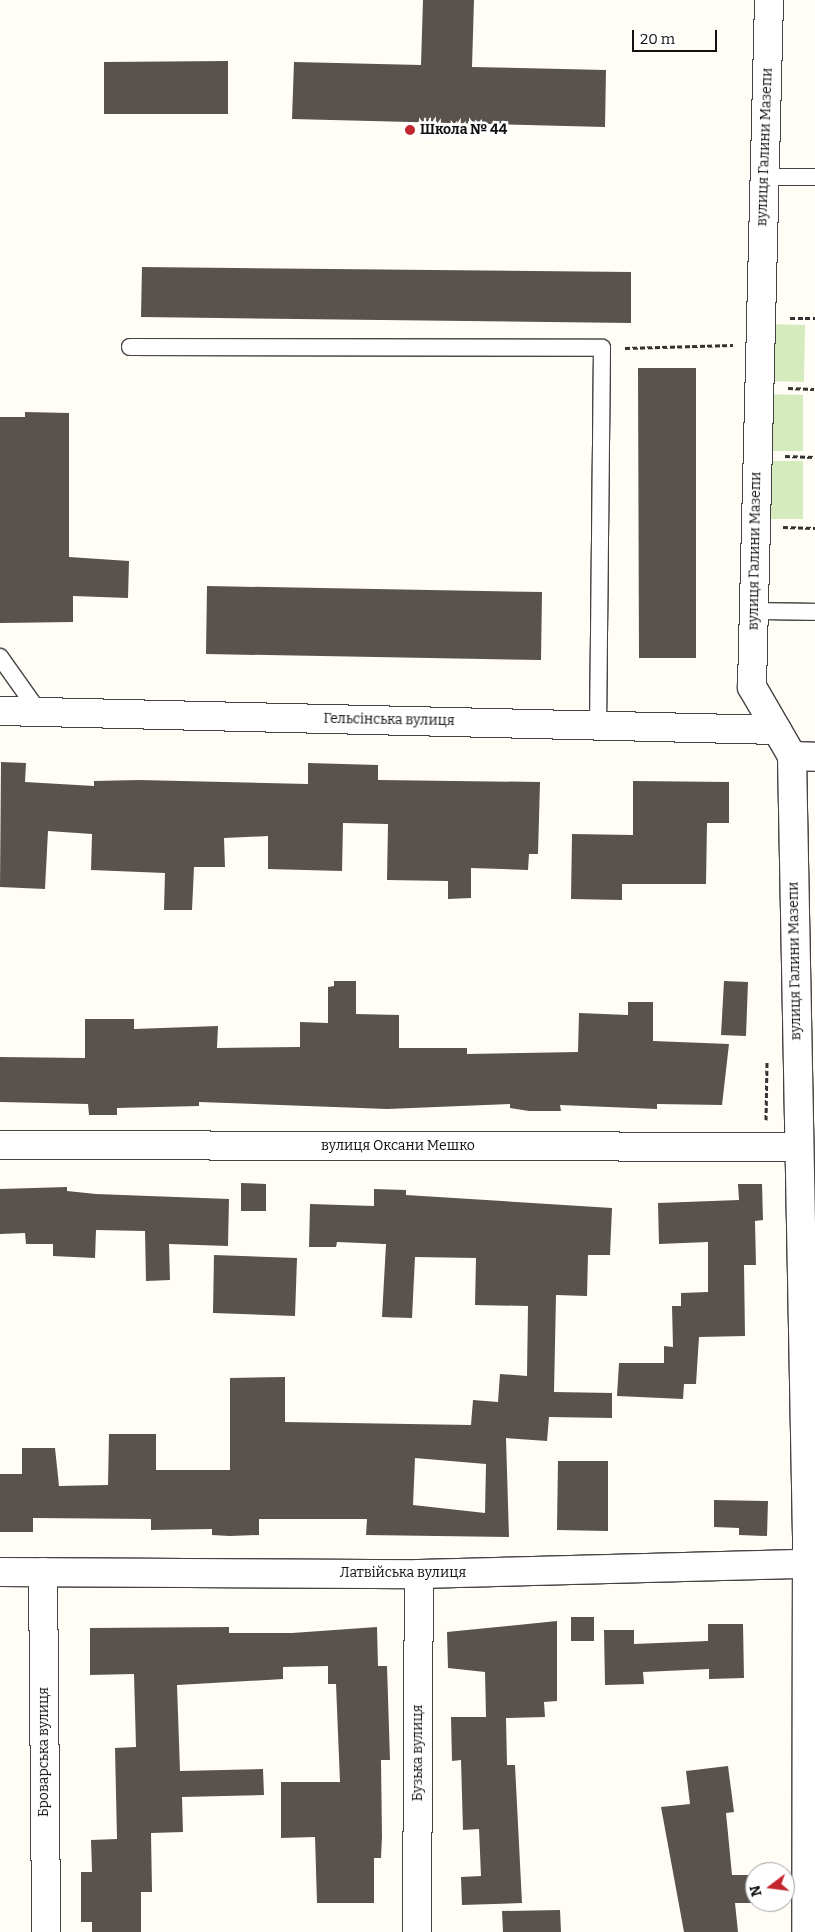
<!DOCTYPE html>
<meta charset="utf-8">
<style>
body{margin:0}
#map{position:relative;width:815px;height:1932px;overflow:hidden;background:#fffdf5;font-family:Bitter,serif}
div>[style]{position:absolute}
[style*='--x']{left:calc(var(--x)*1px);top:calc(var(--y)*1px);width:calc(var(--w)*1px);rotate:calc(var(--a)*1deg)}
.green>*{inset:0;background:#d5ebbd}
.building>*{inset:0;background:#5a524d}
.path>*{height:3px;margin-top:-1.5px;transform-origin:0;background:repeating-linear-gradient(90deg,#333 0 5px,transparent 0 7.5px)}
.roads{filter:drop-shadow(1px 0 #444) drop-shadow(-1px 0 #444) drop-shadow(0 1px #444) drop-shadow(0 -1px #444)}
.lane>*{height:16px;margin:-8px;padding:0 8px;transform-origin:8px;border-radius:8px;background:#fff}
.street>*{height:28px;margin:-14px;padding:0 14px;transform-origin:14px;border-radius:14px;background:#fff}
.dots>*{width:14px;height:14px;translate:-50% -50%;box-sizing:border-box;border:2px solid #fff;border-radius:50%}
span{translate:-50% -50%;white-space:nowrap;text-align:center;line-height:1.15;-webkit-text-stroke:5px #fff;paint-order:stroke}
.poi-label{font-size:14px;color:#111;font-weight:700}
.left{translate:0 -50%;text-align:left}
.street-label{font-size:14px;color:#111}
.north{position:absolute;left:745px;top:1862px;width:50px;height:50px;box-sizing:border-box;background:#fff;border:1px solid #a0a0a0;border-radius:50%;rotate:255deg;font-size:14px;font-weight:700;line-height:20px;text-align:center;color:#111}
.north::after{content:'';display:block;margin:auto;width:18px;height:22px;background:#c4262e;clip-path:polygon(50% 0,100% 100%,50% 72%,0 100%)}
.scale{position:absolute;left:632px;top:30px;width:85px;height:22px;box-sizing:border-box;border:2px solid #111;border-top:0;padding-left:6px;font-size:15px;line-height:18px;white-space:nowrap;color:#111;-webkit-text-stroke:4px #fff;paint-order:stroke}
</style>
<div id="map">
<div class="green">
<i style="clip-path:polygon(769px 324px,805px 325px,804px 382px,768px 381px)"></i>
<i style="clip-path:polygon(770px 394px,803px 395px,803px 451px,770px 451px)"></i>
<i style="clip-path:polygon(769px 461px,803px 461px,803px 519px,769px 519px)"></i>
</div>
<div class="building">
<i style="clip-path:polygon(423px 0,474px 0,472px 67px,606px 70px,605px 127px,292px 119px,294px 62px,421px 65px)"></i>
<i style="clip-path:polygon(228px 61px,228px 114px,104px 114px,104px 62px)"></i>
<i style="clip-path:polygon(142px 267px,631px 272px,631px 323px,141px 317px)"></i>
<i style="clip-path:polygon(638px 368px,696px 368px,696px 658px,639px 658px)"></i>
<i style="clip-path:polygon(25px 412px,69px 413px,69px 557px,129px 561px,128px 598px,73px 596px,73px 622px,0 623px,0 417px,25px 417px)"></i>
<i style="clip-path:polygon(207px 586px,542px 592px,541px 660px,206px 654px)"></i>
<i style="clip-path:polygon(1px 762px,26px 763px,25px 782px,94px 786px,94px 781px,139px 780px,308px 784px,308px 763px,378px 765px,378px 780px,540px 782px,538px 854px,529px 854px,528px 870px,471px 868px,471px 898px,448px 899px,448px 881px,387px 880px,388px 824px,343px 823px,342px 871px,268px 869px,268px 836px,224px 838px,225px 867px,194px 867px,192px 910px,164px 910px,165px 873px,91px 870px,92px 834px,48px 831px,45px 889px,0 887px)"></i>
<i style="clip-path:polygon(633px 781px,729px 782px,729px 823px,707px 823px,706px 884px,622px 884px,622px 900px,571px 899px,572px 834px,633px 835px)"></i>
<i style="clip-path:polygon(334px 981px,356px 981px,356px 1014px,399px 1015px,399px 1048px,467px 1048px,467px 1054px,578px 1052px,579px 1013px,628px 1015px,628px 1002px,653px 1002px,653px 1041px,729px 1044px,722px 1105px,657px 1104px,657px 1109px,560px 1105px,561px 1111px,529px 1111px,510px 1108px,510px 1104px,387px 1109px,199px 1102px,199px 1106px,117px 1108px,117px 1115px,89px 1115px,88px 1104px,0 1102px,0 1057px,85px 1058px,85px 1019px,134px 1019px,134px 1029px,218px 1026px,217px 1048px,300px 1047px,300px 1022px,328px 1023px,328px 987px,334px 986px)"></i>
<i style="clip-path:polygon(724px 981px,748px 982px,746px 1036px,721px 1035px)"></i>
<i style="clip-path:polygon(241px 1183px,266px 1184px,266px 1211px,241px 1211px)"></i>
<i style="clip-path:polygon(738px 1184px,762px 1184px,763px 1220px,755px 1221px,756px 1265px,744px 1265px,745px 1336px,699px 1337px,696px 1384px,684px 1384px,683px 1399px,617px 1396px,619px 1363px,664px 1363px,664px 1346px,673px 1347px,672px 1306px,681px 1306px,681px 1293px,708px 1292px,708px 1242px,659px 1244px,658px 1203px,739px 1200px)"></i>
<i style="clip-path:polygon(67px 1187px,67px 1191px,96px 1194px,229px 1199px,228px 1246px,169px 1244px,170px 1280px,146px 1281px,145px 1231px,96px 1230px,95px 1258px,53px 1256px,53px 1244px,26px 1244px,25px 1233px,0 1234px,0 1189px)"></i>
<i style="clip-path:polygon(evenodd,374px 1189px,406px 1190px,406px 1195px,612px 1208px,610px 1255px,588px 1255px,587px 1296px,556px 1295px,554px 1392px,612px 1393px,612px 1418px,549px 1417px,547px 1441px,506px 1438px,509px 1537px,366px 1535px,367px 1519px,259px 1519px,259px 1535px,230px 1536px,212px 1535px,212px 1529px,151px 1530px,151px 1519px,33px 1518px,33px 1532px,0 1532px,0 1474px,22px 1474px,22px 1448px,55px 1448px,59px 1486px,108px 1485px,109px 1434px,156px 1434px,156px 1470px,230px 1470px,230px 1378px,285px 1377px,285px 1422px,471px 1425px,473px 1400px,498px 1402px,500px 1374px,527px 1376px,528px 1306px,475px 1305px,476px 1258px,415px 1257px,412px 1318px,382px 1317px,386px 1244px,337px 1242px,336px 1247px,309px 1247px,310px 1204px,374px 1206px,374px 1189px,415px 1458px,486px 1464px,485px 1513px,413px 1505px,415px 1458px)"></i>
<i style="clip-path:polygon(214px 1255px,297px 1258px,295px 1316px,213px 1313px)"></i>
<i style="clip-path:polygon(558px 1461px,608px 1461px,608px 1531px,557px 1530px)"></i>
<i style="clip-path:polygon(714px 1500px,768px 1501px,767px 1536px,739px 1535px,739px 1528px,714px 1527px)"></i>
<i style="clip-path:polygon(571px 1617px,594px 1617px,594px 1641px,571px 1641px)"></i>
<i style="clip-path:polygon(557px 1621px,557px 1701px,544px 1702px,545px 1717px,506px 1718px,507px 1765px,515px 1765px,522px 1903px,462px 1905px,461px 1877px,481px 1876px,479px 1829px,463px 1830px,461px 1760px,452px 1761px,451px 1717px,486px 1717px,485px 1672px,448px 1668px,447px 1632px)"></i>
<i style="clip-path:polygon(708px 1624px,743px 1624px,744px 1678px,709px 1679px,709px 1669px,643px 1672px,644px 1684px,605px 1685px,604px 1630px,634px 1630px,634px 1644px,708px 1641px)"></i>
<i style="clip-path:polygon(229px 1627px,229px 1633px,292px 1633px,377px 1627px,378px 1666px,387px 1666px,390px 1760px,381px 1760px,382px 1837px,381px 1858px,374px 1858px,374px 1903px,317px 1903px,315px 1837px,281px 1838px,281px 1782px,340px 1782px,336px 1684px,328px 1684px,328px 1666px,283px 1667px,283px 1679px,177px 1685px,180px 1771px,263px 1769px,264px 1795px,182px 1797px,183px 1832px,151px 1833px,152px 1892px,141px 1892px,141px 1932px,92px 1932px,92px 1922px,81px 1922px,81px 1872px,92px 1872px,91px 1840px,117px 1839px,115px 1748px,136px 1747px,134px 1674px,90px 1675px,90px 1628px)"></i>
<i style="clip-path:polygon(728px 1766px,734px 1812px,726px 1813px,732px 1875px,752px 1875px,753px 1903px,735px 1903px,738px 1932px,684px 1932px,661px 1807px,690px 1804px,686px 1771px)"></i>
<i style="clip-path:polygon(560px 1910px,561px 1932px,503px 1932px,502px 1911px)"></i>
</div>
<div class="path">
<i style="--x:790;--y:318;--w:25;--a:0"></i>
<i style="--x:625;--y:348;--w:108;--a:-1.6"></i>
<i style="--x:788;--y:388;--w:26;--a:2"></i>
<i style="--x:785;--y:456;--w:29;--a:2"></i>
<i style="--x:783;--y:527;--w:32;--a:2"></i>
<i style="--x:766;--y:1120;--w:59;--a:-89"></i>
</div>
<div class="roads">
<div class="lane">
<i style="--x:764;--y:177;--w:51;--a:0"></i>
<i style="--x:130;--y:347;--w:472;--a:0.1"></i>
<i style="--x:602;--y:348;--w:377;--a:90.6"></i>
<i style="--x:754;--y:611;--w:61;--a:0.9"></i>
<i style="--x:0;--y:657;--w:67;--a:54.7"></i>
</div>
<div class="street">
<i style="--x:769;--y:0;--w:687;--a:91.42"></i>
<i style="--x:752;--y:687;--w:80;--a:59.9"></i>
<i style="--x:792;--y:756;--w:781;--a:88.9"></i>
<i style="--x:807;--y:1537;--w:395;--a:90.1"></i>
<i style="--x:0;--y:711;--w:777;--a:1.4"></i>
<i style="--x:792;--y:756;--w:23;--a:2"></i>
<i style="--x:0;--y:1145;--w:797;--a:0.14"></i>
<i style="--x:0;--y:1572;--w:419;--a:0.3"></i>
<i style="--x:419;--y:1574;--w:388;--a:-1.5"></i>
<i style="--x:43;--y:1572;--w:360;--a:89.5"></i>
<i style="--x:417;--y:1932;--w:358;--a:-89.7"></i>
</div>
</div>
<div class="dots">
<i style="left:410px;top:130px;background:#c4262e"></i>
</div>
<div class="poi-label">
<span class="left" style="left:420px;top:130px">Школа № 44</span>
</div>
<div class="street-label">
<span style="left:765px;top:147px;rotate:-88deg">вулиця Галини Мазепи</span>
<span style="left:755px;top:551px;rotate:-89deg">вулиця Галини Мазепи</span>
<span style="left:389px;top:720px;rotate:1deg">Гельсінська вулиця</span>
<span style="left:795px;top:961px;rotate:-91deg">вулиця Галини Мазепи</span>
<span style="left:398px;top:1146px">вулиця Оксани Мешко</span>
<span style="left:403px;top:1573px">Латвійська вулиця</span>
<span style="left:44px;top:1752px;rotate:-90deg">Броварська вулиця</span>
<span style="left:418px;top:1753px;rotate:-90deg">Бузька вулиця</span>
</div>
<div class="north">N</div>
<div class="scale">20 m</div>
</div>
